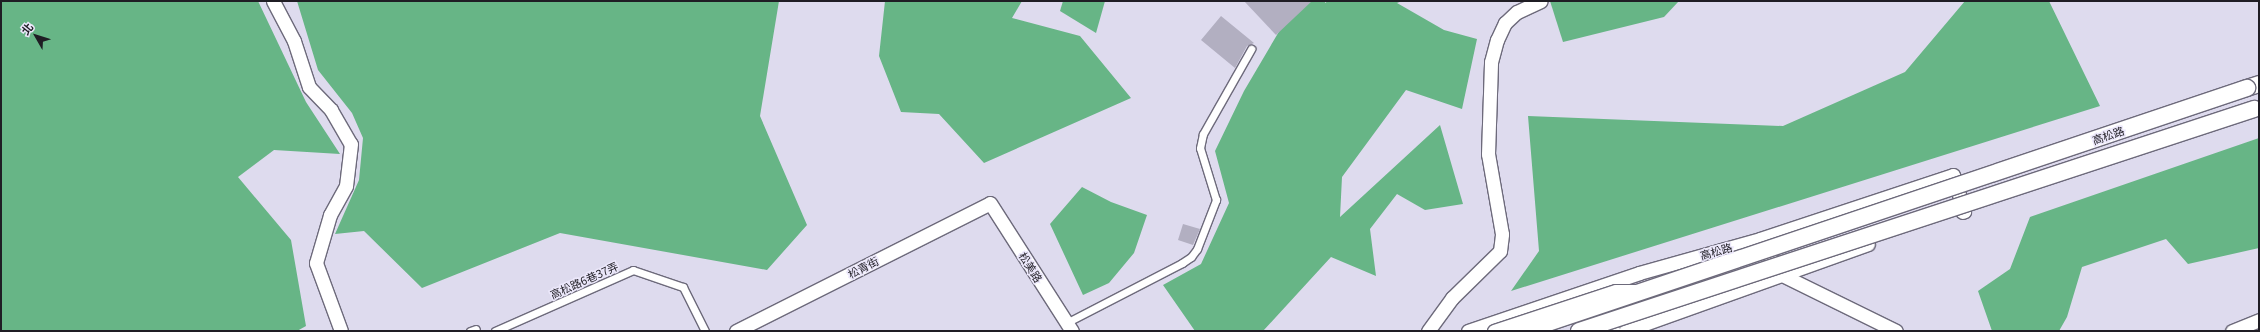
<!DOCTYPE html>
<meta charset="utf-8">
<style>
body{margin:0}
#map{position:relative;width:2260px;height:332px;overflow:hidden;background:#dedbee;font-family:Georgia,"Noto Sans TC",serif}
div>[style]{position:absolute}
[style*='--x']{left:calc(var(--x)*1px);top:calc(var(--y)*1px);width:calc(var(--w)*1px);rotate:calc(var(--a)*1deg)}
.forest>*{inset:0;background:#67b586}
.building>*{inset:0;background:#b2afc1}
.roads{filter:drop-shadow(1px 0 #6d6a7b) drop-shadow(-1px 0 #6d6a7b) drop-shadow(0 1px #6d6a7b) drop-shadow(0 -1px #6d6a7b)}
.service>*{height:7px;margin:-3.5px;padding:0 3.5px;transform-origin:3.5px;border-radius:3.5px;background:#fff}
.minor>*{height:13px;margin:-6.5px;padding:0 6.5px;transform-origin:6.5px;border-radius:6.5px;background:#fff}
.tertiary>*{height:16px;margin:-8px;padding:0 8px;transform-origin:8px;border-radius:8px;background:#fff}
.bridges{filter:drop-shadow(1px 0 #6d6a7b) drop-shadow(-1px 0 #6d6a7b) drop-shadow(0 1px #6d6a7b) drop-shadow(0 -1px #6d6a7b)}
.minor-bridge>*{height:13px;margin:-6.5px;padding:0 6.5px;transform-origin:6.5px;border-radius:6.5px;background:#fff}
.tertiary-bridge>*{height:16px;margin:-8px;padding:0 8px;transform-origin:8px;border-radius:8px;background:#fff}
span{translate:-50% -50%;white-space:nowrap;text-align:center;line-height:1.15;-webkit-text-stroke:3px #ece8fb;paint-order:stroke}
.street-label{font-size:11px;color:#1f1d24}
.frame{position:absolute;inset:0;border:2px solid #1f1d24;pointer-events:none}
.north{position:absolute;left:16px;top:16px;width:40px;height:40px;-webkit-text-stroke:3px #ece8fb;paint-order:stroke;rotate:309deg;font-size:11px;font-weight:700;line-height:16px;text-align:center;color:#1f1d24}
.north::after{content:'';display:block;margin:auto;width:14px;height:18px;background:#1f1d24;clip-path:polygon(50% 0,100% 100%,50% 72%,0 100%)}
</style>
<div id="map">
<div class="forest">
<i style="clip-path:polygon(1px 1px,258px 1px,306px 102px,340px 154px,274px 150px,238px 177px,291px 240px,306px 326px,297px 331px,1px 331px)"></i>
<i style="clip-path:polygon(297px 1px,779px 1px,760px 116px,807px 225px,767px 270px,560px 233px,422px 288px,364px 231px,335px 234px,359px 180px,363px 138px,352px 113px,318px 70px)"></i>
<i style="clip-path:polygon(885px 1px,1022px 1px,1012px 18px,1080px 36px,1131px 98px,984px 163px,939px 114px,901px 112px,879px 56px)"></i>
<i style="clip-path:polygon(1063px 1px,1105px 1px,1096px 33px,1060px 11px)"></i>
<i style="clip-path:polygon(1297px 1px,1325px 1px,1325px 3px,1328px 1px,1402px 1px,1397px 3px,1444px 30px,1477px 39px,1462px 109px,1406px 90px,1342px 177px,1340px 217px,1440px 125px,1463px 204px,1425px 210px,1397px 194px,1370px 229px,1376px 276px,1331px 257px,1263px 331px,1195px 331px,1163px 285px,1201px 264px,1229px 203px,1215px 151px,1244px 91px)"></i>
<i style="clip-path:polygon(1550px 1px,1679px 1px,1664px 17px,1563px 42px)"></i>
<i style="clip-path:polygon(1965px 1px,2049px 1px,2100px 106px,1511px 291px,1539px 251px,1528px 116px,1783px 126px,1905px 72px)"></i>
<i style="clip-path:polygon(2259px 138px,2259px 248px,2188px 264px,2166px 239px,2082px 267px,2067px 317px,2059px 331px,1992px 331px,1978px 291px,2010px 269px,2030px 217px)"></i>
<i style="clip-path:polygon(1082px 187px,1111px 202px,1147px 215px,1134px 253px,1109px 283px,1083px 295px,1050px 224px)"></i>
</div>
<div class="building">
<i style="clip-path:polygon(1244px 1px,1312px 1px,1276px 35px)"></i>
<i style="clip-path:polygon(1221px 16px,1254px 43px,1247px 46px,1235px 68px,1201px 40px)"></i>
<i style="clip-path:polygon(1183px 224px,1200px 229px,1193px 245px,1178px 240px)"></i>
</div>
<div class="roads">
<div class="service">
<i style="--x:1066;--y:323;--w:131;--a:-27.3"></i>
<i style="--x:1182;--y:263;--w:11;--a:-34"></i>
<i style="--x:1191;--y:257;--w:10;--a:-53"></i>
<i style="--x:1197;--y:249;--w:53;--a:-68.8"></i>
<i style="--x:1216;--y:200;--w:54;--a:-107.1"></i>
<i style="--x:1200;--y:148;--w:14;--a:-78"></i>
<i style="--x:1203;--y:134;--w:98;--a:-60.5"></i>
<i style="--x:470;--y:331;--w:6;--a:-18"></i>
<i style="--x:495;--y:331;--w:151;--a:-23.8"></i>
<i style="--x:633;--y:270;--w:53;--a:18.8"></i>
<i style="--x:683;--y:287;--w:49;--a:63.4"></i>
</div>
<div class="minor">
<i style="--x:273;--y:1;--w:45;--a:62.3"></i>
<i style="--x:294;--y:41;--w:48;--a:71.9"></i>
<i style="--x:309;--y:87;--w:32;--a:46"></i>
<i style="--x:331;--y:110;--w:39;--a:60"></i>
<i style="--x:351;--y:144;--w:42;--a:96.8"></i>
<i style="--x:346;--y:186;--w:33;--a:119"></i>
<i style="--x:330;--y:215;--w:50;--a:106.3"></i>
<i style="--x:316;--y:263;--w:72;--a:69.8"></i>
<i style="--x:1762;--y:242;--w:37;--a:61"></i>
<i style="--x:1780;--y:274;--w:129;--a:26.2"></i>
<i style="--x:1602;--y:294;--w:39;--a:73"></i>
<i style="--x:736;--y:331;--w:284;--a:-26.7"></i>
<i style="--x:990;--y:203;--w:152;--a:57.4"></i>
<i style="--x:1428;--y:331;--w:41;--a:-54"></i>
<i style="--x:1452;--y:298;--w:67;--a:-44.4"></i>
<i style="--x:1500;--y:251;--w:17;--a:-83"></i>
<i style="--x:1502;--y:234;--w:81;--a:-99.9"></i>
<i style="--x:1488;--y:154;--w:92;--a:-88.1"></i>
<i style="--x:1491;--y:62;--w:23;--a:-75"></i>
<i style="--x:1497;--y:40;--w:19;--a:-65"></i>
<i style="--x:1505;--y:23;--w:16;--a:-43"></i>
<i style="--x:1517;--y:12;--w:26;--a:-25"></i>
<i style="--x:1468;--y:331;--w:181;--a:-18.7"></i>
<i style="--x:1639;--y:273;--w:126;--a:-15.7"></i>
<i style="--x:1760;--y:239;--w:203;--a:-18.3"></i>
<i style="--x:1953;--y:175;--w:38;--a:73"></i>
<i style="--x:1964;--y:211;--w:2;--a:153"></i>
<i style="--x:1625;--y:331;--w:258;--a:-19.7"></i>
<i style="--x:2232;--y:331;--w:29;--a:-22"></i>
</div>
<div class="tertiary">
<i style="--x:2247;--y:88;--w:13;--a:-18"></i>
</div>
</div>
<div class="bridges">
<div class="minor-bridge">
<i style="--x:1494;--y:331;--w:128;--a:-18.2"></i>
<i style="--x:1616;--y:291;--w:20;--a:0"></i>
</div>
<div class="tertiary-bridge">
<i style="--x:1524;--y:331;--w:763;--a:-18.58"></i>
<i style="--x:1579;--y:331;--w:711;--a:-18.21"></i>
</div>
</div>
<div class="street-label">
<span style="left:2108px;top:135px;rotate:-19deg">高松路</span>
<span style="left:1716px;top:251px;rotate:-16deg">高松路</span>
<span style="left:863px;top:267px;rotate:-27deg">松青街</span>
<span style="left:1031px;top:267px;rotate:58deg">松美路</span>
<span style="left:584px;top:280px;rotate:-24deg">高松路6巷37弄</span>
</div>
<div class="frame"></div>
<div class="north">北</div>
</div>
